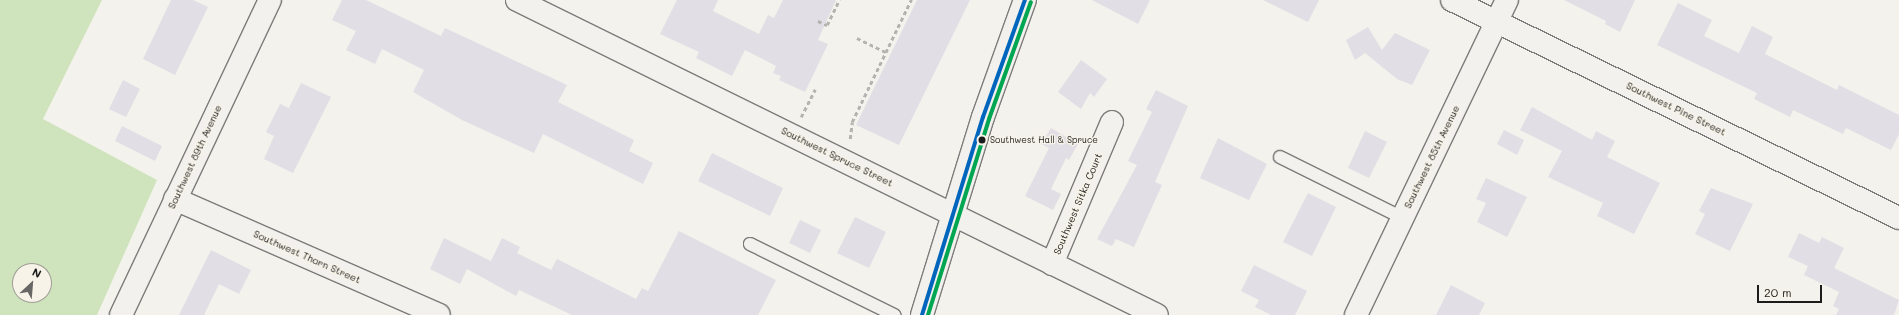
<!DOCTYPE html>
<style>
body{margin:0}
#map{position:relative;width:1899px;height:315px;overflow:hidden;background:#f4f2ec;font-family:Mali,sans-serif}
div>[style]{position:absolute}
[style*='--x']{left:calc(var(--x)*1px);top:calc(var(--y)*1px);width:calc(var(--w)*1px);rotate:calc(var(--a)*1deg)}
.green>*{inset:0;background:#cfe4bc}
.building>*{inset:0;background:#e1dee5}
.path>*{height:2.5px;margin-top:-1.25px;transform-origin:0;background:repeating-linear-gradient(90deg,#b4b3b0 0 4px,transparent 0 7px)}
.roads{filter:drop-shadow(1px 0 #7d7c7a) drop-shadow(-1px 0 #7d7c7a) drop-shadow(0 1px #7d7c7a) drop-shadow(0 -1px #7d7c7a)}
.service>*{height:12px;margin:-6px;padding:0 6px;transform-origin:6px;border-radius:6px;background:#f2f1ed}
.minor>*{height:22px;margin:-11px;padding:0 11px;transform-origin:11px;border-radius:11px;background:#f2f1ed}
.secondary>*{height:22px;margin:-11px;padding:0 11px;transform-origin:11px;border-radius:11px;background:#f2f1ed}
.bus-1>*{height:4px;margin:-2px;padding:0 2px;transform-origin:2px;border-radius:2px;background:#0065bd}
.bus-2>*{height:4px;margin:-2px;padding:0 2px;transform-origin:2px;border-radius:2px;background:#00a651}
.dots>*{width:11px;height:11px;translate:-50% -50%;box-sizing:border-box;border:2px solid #f7f3e8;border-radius:50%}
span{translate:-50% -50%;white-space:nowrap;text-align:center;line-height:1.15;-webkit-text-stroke:3px #f7f3e8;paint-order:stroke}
.bus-label{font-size:9px;color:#1c1c1c}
.left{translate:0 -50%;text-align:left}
.street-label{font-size:10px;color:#1c1c1c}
.north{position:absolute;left:12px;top:263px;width:40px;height:40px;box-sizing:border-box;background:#f7f3e8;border:1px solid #9f9d96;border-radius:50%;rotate:26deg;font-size:11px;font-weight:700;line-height:16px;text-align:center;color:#1c1c1c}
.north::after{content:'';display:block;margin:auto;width:14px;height:18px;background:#686765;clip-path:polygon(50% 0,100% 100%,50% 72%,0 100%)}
.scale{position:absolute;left:1757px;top:285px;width:65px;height:18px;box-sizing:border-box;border:2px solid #1c1c1c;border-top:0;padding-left:5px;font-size:12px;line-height:14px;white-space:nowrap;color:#1c1c1c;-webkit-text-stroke:3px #f7f3e8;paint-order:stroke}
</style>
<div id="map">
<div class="green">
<i style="clip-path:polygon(evenodd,0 0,102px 0,43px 119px,157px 180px,97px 315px,0 315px,0 0,20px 271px,44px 271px,44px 295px,20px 295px,20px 271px)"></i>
</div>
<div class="building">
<i style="clip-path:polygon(171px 0,193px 0,208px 7px,175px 75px,143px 59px)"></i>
<i style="clip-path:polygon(342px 0,366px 0,441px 36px,445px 28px,567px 85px,558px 102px,634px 140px,629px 151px,653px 163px,643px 184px,543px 134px,534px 153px,462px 120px,413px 92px,424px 70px,382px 49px,375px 64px,346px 50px,356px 31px,332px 20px)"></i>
<i style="clip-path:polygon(677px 0,718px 0,713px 11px,759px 34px,768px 15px,774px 18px,783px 0,836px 0,818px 40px,828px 44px,805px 92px,779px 80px,781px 76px,773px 73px,776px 66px,745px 50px,732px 76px,696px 58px,699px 52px,660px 34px)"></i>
<i style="clip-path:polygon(917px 0,970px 0,899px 145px,856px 125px)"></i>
<i style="clip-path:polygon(1092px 0,1150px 0,1138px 24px)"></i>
<i style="clip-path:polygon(1263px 0,1319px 0,1308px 22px)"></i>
<i style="clip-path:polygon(1564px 0,1635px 0,1620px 32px,1605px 24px,1606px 21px)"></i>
<i style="clip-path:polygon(1678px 3px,1712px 20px,1704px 36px,1739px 53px,1752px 26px,1773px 37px,1765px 54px,1837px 90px,1839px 85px,1899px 115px,1899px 134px,1891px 150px,1846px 128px,1843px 134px,1793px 110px,1790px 117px,1754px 99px,1757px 93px,1657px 45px)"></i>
<i style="clip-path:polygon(1368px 27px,1382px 50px,1395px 33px,1430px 50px,1412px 85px,1397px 79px,1365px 53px,1355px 60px,1346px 40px)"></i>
<i style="clip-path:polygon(1081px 60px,1107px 79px,1094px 97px,1090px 93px,1081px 109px,1058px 92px)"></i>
<i style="clip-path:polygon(123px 80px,140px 89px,126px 117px,109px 109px)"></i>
<i style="clip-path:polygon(301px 83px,331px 97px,293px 173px,264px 159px,274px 136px,266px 132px,280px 104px,289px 108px)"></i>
<i style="clip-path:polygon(1156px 90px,1188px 106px,1155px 182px,1162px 185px,1134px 247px,1116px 239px,1112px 246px,1097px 239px,1137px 165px,1128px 161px,1152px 112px,1146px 109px)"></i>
<i style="clip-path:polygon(1532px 107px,1592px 140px,1596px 131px,1615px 141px,1607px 157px,1660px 183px,1634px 234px,1597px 216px,1603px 203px,1548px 177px,1562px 151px,1520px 130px)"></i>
<i style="clip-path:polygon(122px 126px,162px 146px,155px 161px,115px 141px)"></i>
<i style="clip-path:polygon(1051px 128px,1078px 144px,1069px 160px,1066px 158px,1051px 189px,1061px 194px,1053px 210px,1025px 196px,1049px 148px,1041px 144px)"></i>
<i style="clip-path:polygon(1504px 130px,1524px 140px,1517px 155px,1497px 144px)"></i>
<i style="clip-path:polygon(1365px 131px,1387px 142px,1369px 178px,1348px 168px)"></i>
<i style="clip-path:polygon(1218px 138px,1267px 164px,1249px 200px,1200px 178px)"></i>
<i style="clip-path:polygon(712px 153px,783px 188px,770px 216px,698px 181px)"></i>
<i style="clip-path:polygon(1486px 178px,1527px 197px,1507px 237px,1477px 222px,1486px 203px,1476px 199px)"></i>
<i style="clip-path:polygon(1711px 188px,1753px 204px,1730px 251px,1695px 234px,1705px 214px,1699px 211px)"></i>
<i style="clip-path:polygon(1308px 193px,1336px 207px,1312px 256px,1283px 242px)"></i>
<i style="clip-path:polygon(855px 217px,886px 232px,869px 268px,837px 253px)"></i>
<i style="clip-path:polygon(800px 220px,821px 230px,810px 253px,789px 243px)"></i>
<i style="clip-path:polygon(679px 231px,776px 280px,758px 315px,572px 315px,519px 290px,516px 296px,467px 269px,460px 284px,430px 269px,444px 238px,491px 261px,502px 238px,520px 247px,517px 253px,551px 270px,557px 259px,636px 299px,642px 288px,648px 291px)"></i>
<i style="clip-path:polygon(1799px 233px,1819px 243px,1822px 237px,1844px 248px,1834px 268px,1899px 300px,1894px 315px,1836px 315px,1839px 309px,1833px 306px,1839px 292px,1804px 275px,1808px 266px,1788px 257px)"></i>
<i style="clip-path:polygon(211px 250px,251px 270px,239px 294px,219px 284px,204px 315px,179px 315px)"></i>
<i style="clip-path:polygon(1254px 265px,1307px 291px,1295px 315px,1271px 315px,1255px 307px,1259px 300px,1241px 291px)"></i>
<i style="clip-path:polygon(1451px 285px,1485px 303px,1479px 315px,1436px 315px)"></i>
</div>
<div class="path">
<i style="--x:818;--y:21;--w:10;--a:24"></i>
<i style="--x:827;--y:25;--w:28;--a:-64"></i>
<i style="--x:857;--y:38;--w:32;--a:26"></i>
<i style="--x:801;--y:117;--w:31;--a:-63"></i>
<i style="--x:850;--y:139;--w:17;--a:-83"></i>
<i style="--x:852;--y:122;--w:136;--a:-64.2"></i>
</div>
<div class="roads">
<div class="service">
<i style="--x:1280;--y:157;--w:137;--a:26.4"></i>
<i style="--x:750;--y:244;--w:161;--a:26.2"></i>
</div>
<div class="minor">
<i style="--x:517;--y:0;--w:713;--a:26.21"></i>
<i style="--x:1452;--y:0;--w:497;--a:26"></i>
<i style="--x:175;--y:199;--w:288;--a:23.7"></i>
<i style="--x:1052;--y:264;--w:154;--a:-67.1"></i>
<i style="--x:121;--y:315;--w:348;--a:-64.7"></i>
<i style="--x:1356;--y:315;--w:349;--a:-64.4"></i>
</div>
<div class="secondary">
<i style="--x:922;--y:315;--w:207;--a:-72.9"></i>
<i style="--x:983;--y:117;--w:124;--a:-70.3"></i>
</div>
</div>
<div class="bus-1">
<i style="--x:922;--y:315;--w:207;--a:-72.9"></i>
<i style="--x:983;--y:117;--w:124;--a:-70.3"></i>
</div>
<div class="bus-2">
<i style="--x:928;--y:315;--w:205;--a:-72.7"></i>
<i style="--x:989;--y:119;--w:124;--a:-70.3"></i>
</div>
<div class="dots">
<i style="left:982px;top:140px;background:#1c1c1c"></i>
</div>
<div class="bus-label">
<span class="left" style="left:990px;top:140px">Southwest Hall &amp; Spruce</span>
</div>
<div class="street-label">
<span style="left:1676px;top:109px;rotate:26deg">Southwest Pine Street</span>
<span style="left:195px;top:157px;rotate:-65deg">Southwest 89th Avenue</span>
<span style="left:837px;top:157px;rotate:26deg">Southwest Spruce Street</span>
<span style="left:1432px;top:157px;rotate:-64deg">Southwest 85th Avenue</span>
<span style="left:1078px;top:204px;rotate:-67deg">Southwest Sitka Court</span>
<span style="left:307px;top:257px;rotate:24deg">Southwest Thorn Street</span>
</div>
<div class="north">N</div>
<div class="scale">20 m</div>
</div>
